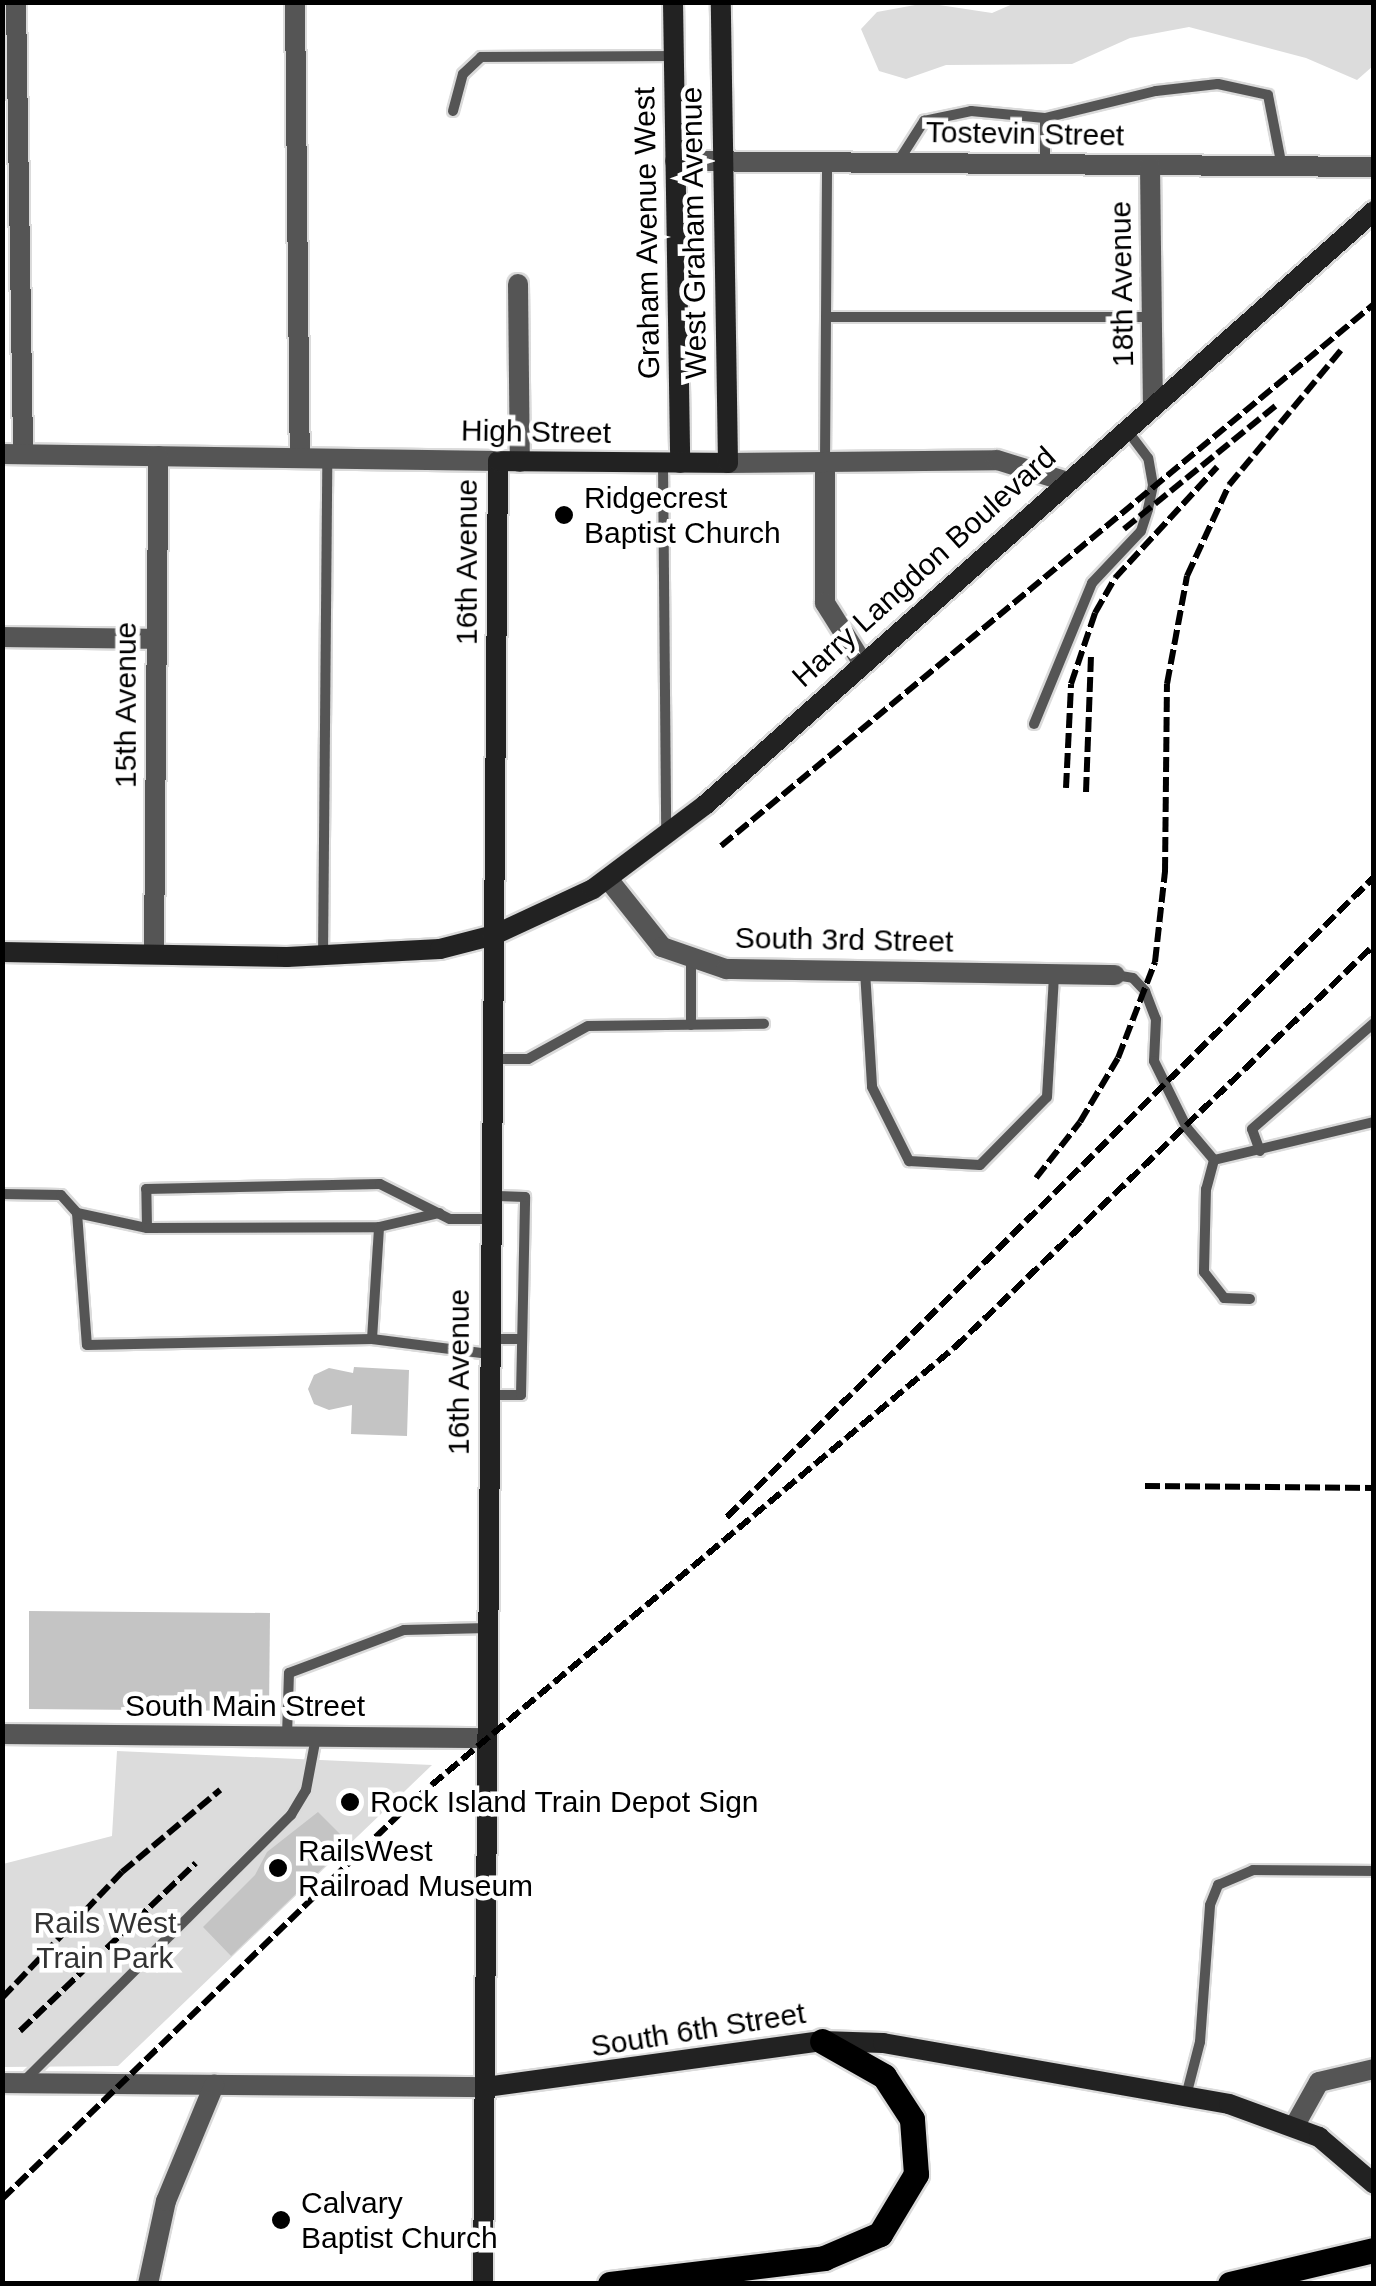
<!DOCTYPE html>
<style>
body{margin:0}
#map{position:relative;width:1376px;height:2286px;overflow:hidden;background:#fff;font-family:Arial,sans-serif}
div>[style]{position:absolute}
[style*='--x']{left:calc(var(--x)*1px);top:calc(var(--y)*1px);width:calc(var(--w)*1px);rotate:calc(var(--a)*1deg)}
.green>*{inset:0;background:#dcdcdc}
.building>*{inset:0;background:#c4c4c4}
.roads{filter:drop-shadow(2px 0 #dbdbdb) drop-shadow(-2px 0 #dbdbdb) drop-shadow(0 2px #dbdbdb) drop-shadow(0 -2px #dbdbdb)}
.lane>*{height:10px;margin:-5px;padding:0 5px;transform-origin:5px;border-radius:5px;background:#555}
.street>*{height:20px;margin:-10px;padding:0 10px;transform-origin:10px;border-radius:10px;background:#555}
.secondary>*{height:20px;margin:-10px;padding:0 10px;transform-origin:10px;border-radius:10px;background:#222}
.primary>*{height:25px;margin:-12.5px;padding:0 12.5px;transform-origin:12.5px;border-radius:12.5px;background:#000}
.rail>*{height:6px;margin-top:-3px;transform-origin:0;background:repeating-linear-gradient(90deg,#000 0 15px,transparent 0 20px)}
.dots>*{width:28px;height:28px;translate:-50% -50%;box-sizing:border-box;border:5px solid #fff;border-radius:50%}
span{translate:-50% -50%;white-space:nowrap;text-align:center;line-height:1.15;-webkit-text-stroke:9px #fff;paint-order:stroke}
.street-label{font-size:30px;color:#000}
.poi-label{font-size:30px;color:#000}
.left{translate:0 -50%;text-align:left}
.park-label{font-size:30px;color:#333}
.frame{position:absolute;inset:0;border:5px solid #000;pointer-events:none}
</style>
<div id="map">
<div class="green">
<i style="clip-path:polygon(1015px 3px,1373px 3px,1373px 66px,1357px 80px,1306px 58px,1189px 27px,1130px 38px,1072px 64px,946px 65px,906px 79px,879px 71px,861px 29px,877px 12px,926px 3px,992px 13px)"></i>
<i style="clip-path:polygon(117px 1751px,432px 1765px,118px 2066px,3px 2067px,3px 1864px,112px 1836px)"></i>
</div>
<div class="building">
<i style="clip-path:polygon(354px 1367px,409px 1370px,407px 1436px,351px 1434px,352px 1405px,329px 1410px,314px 1404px,308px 1389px,314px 1375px,329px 1368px,353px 1373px)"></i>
<i style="clip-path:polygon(29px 1611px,270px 1613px,269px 1711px,29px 1709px)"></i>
<i style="clip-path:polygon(318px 1812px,349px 1843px,231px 1956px,203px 1927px,255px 1875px,267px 1852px)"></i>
</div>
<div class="roads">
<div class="lane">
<i style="--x:453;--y:111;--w:38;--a:-75"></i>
<i style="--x:463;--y:74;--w:25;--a:-43"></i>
<i style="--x:481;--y:57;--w:192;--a:-0.3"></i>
<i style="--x:1045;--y:118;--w:114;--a:-13.7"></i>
<i style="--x:1156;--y:91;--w:62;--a:-6.4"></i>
<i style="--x:1218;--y:84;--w:51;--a:12.4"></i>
<i style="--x:1268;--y:95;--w:73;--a:79"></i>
<i style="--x:898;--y:162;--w:49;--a:-57.6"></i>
<i style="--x:924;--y:121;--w:48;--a:-12"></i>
<i style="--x:971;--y:111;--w:74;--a:5.4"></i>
<i style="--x:1045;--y:118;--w:47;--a:90"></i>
<i style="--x:826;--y:317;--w:327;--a:0"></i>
<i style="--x:825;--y:461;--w:299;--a:-89.6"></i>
<i style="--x:663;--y:463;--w:369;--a:89.5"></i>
<i style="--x:1034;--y:724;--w:152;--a:-67.6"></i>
<i style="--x:1092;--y:583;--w:71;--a:-46.7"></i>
<i style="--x:1141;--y:531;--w:23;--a:-72"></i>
<i style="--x:1148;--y:509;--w:25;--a:-78"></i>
<i style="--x:1153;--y:485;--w:27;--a:-100"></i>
<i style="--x:1148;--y:458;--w:38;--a:-127"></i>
<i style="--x:323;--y:956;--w:496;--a:-89.5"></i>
<i style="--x:691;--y:960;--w:65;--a:90"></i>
<i style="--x:865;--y:971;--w:116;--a:86.5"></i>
<i style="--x:872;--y:1087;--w:83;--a:63.4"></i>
<i style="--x:909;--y:1161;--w:71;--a:3.2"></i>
<i style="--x:980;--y:1165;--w:95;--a:-45.4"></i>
<i style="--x:1047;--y:1097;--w:122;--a:-86.7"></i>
<i style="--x:1115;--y:975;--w:18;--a:9"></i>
<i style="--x:1133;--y:978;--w:18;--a:47"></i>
<i style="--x:1145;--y:991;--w:30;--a:69"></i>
<i style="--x:1156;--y:1019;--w:42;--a:92.7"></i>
<i style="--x:1154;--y:1061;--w:75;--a:63.8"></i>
<i style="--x:1187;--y:1128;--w:42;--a:49.8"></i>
<i style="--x:1214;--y:1160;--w:164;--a:-13.4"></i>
<i style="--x:493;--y:1059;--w:35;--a:0"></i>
<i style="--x:528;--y:1059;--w:68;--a:-28.8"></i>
<i style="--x:588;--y:1026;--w:176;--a:-0.7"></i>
<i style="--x:1260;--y:1151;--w:23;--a:-110"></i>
<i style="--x:1252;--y:1129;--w:162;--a:-41"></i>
<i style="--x:1214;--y:1160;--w:30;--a:105"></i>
<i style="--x:1206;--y:1189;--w:83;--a:91.4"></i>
<i style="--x:1204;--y:1272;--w:33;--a:52"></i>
<i style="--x:1224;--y:1298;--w:26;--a:2"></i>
<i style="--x:2;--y:1194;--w:59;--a:1"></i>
<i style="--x:61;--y:1195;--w:24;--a:48"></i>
<i style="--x:77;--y:1213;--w:132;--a:85.7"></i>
<i style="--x:87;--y:1345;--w:285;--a:-1.2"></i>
<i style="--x:372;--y:1339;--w:118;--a:7.3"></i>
<i style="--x:77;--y:1213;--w:72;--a:12.1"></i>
<i style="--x:147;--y:1228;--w:39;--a:-91"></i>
<i style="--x:146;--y:1189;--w:234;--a:-1.2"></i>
<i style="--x:380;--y:1184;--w:78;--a:26.6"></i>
<i style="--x:450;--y:1219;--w:40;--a:0"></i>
<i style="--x:147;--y:1228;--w:232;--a:-0.2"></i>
<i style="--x:379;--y:1227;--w:62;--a:-13.1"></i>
<i style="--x:372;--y:1339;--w:112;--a:-86.4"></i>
<i style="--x:490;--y:1339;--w:32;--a:0"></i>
<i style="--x:490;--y:1395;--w:31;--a:0"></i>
<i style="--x:521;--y:1395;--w:198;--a:-88.8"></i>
<i style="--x:525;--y:1197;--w:34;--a:-178"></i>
<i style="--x:287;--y:1736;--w:63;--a:-88.2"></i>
<i style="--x:289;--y:1673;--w:123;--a:-20.5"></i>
<i style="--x:404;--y:1630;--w:84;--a:-1.4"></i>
<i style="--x:22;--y:2083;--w:380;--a:-44.9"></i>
<i style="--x:291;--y:1815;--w:29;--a:-59"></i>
<i style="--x:306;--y:1790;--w:54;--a:-79.3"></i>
<i style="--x:1186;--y:2096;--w:56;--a:-75.5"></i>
<i style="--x:1200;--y:2042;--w:137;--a:-85.8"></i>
<i style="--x:1210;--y:1905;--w:22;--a:-68"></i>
<i style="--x:1218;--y:1885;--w:38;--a:-23"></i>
<i style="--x:1253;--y:1870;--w:121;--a:0.5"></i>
</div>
<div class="street">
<i style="--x:16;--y:2;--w:452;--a:89.1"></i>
<i style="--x:295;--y:2;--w:456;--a:89.4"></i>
<i style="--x:675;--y:161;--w:699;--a:0.49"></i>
<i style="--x:1150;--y:166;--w:236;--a:89.3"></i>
<i style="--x:518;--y:284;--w:178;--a:89.4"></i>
<i style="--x:2;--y:454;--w:496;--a:0.8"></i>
<i style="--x:825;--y:462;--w:141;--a:90"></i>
<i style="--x:825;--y:603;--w:70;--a:57.9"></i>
<i style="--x:728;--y:463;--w:269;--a:-0.6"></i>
<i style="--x:997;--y:460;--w:71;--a:17.2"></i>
<i style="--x:2;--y:637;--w:155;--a:0.7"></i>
<i style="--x:608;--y:879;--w:87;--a:51.5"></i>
<i style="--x:662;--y:947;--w:68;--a:19"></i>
<i style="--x:726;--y:969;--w:389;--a:0.9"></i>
<i style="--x:154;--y:954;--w:498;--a:-89.5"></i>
<i style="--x:2;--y:1734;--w:485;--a:0.5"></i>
<i style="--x:2;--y:2083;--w:484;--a:0.5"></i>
<i style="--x:1295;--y:2125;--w:49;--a:-60.8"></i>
<i style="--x:1319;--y:2082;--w:57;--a:-13.3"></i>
<i style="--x:148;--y:2284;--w:85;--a:-77.8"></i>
<i style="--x:166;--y:2201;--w:126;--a:-67.5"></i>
</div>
<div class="secondary">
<i style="--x:673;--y:2;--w:461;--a:89.1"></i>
<i style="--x:2;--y:952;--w:285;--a:1"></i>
<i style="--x:287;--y:957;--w:153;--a:-3"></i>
<i style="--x:440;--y:949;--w:56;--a:-14.5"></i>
<i style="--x:494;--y:935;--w:109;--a:-24.9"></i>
<i style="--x:593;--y:889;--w:140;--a:-36.9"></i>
<i style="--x:705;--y:805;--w:895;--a:-41.6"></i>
<i style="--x:486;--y:2087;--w:339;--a:-7.8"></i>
<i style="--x:822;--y:2041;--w:61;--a:1.9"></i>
<i style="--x:883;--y:2043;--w:351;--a:10"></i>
<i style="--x:1229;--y:2104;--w:96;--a:20.1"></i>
<i style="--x:1319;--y:2137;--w:72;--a:40.5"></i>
<i style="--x:483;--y:2284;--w:1823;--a:-89.53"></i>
<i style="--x:498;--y:461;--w:230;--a:0.5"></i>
<i style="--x:728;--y:463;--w:461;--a:-90.9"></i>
</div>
<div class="primary">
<i style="--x:610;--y:2284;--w:216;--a:-6.9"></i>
<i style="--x:824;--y:2258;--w:61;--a:-23.2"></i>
<i style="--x:880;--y:2234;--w:70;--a:-59"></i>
<i style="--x:916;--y:2174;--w:55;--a:-94.2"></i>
<i style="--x:912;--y:2119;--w:51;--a:-123.1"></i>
<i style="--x:884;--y:2076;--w:71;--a:-150.6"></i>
<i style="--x:1230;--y:2284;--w:148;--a:-13.3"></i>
</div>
</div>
<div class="rail">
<i style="--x:1124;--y:529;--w:200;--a:-39.1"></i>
<i style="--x:1066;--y:788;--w:104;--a:-87.2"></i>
<i style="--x:1071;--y:684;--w:75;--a:-71.3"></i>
<i style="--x:1095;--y:613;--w:40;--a:-60.3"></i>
<i style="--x:1115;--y:578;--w:151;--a:-47.4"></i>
<i style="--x:1086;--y:792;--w:139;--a:-87.9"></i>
<i style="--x:721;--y:846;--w:849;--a:-39.69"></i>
<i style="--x:1036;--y:1178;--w:71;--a:-51.8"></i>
<i style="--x:1080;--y:1122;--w:74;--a:-59.3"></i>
<i style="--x:1118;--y:1058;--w:103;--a:-68.9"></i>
<i style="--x:1155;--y:962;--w:91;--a:-83.7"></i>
<i style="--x:1165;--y:872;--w:188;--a:-89.4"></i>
<i style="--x:1167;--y:684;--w:110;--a:-79.5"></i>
<i style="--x:1187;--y:576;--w:100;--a:-65.2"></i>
<i style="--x:1229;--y:485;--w:175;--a:-50.3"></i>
<i style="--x:1145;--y:1486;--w:229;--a:0.5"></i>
<i style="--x:727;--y:1517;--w:910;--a:-44.69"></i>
<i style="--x:2;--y:1998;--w:174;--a:-46.4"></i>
<i style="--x:122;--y:1872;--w:128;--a:-39.9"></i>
<i style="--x:20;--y:2031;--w:243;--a:-43.7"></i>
<i style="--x:2;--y:2199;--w:576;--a:-44.09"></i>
<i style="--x:416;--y:1798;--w:703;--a:-39.92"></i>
<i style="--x:955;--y:1347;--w:581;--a:-43.81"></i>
</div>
<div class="dots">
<i style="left:564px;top:515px;background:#000"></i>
<i style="left:350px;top:1802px;background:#000"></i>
<i style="left:278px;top:1868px;background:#000"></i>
<i style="left:281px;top:2220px;background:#000"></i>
</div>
<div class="street-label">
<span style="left:1025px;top:134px;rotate:1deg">Tostevin Street</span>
<span style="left:647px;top:233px;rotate:-91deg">Graham Avenue West</span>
<span style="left:694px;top:233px;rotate:-91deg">West Graham Avenue</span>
<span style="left:1122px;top:284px;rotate:-91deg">18th Avenue</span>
<span style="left:536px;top:432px;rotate:1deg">High Street</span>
<span style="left:467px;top:562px;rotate:-90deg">16th Avenue</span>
<span style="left:924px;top:567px;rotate:-42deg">Harry Langdon Boulevard</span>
<span style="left:126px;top:705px;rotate:-90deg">15th Avenue</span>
<span style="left:844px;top:940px;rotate:1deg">South 3rd Street</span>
<span style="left:459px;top:1372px;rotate:-90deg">16th Avenue</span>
<span style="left:245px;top:1706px">South Main Street</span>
<span style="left:698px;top:2030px;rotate:-9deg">South 6th Street</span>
</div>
<div class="poi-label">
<span class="left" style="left:584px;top:515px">Ridgecrest<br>Baptist Church</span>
<span class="left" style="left:370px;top:1802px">Rock Island Train Depot Sign</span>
<span class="left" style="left:298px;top:1868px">RailsWest<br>Railroad Museum</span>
<span class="left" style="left:301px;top:2220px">Calvary<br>Baptist Church</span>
</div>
<div class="park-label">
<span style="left:105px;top:1940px">Rails West<br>Train Park</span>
</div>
<div class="frame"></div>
</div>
